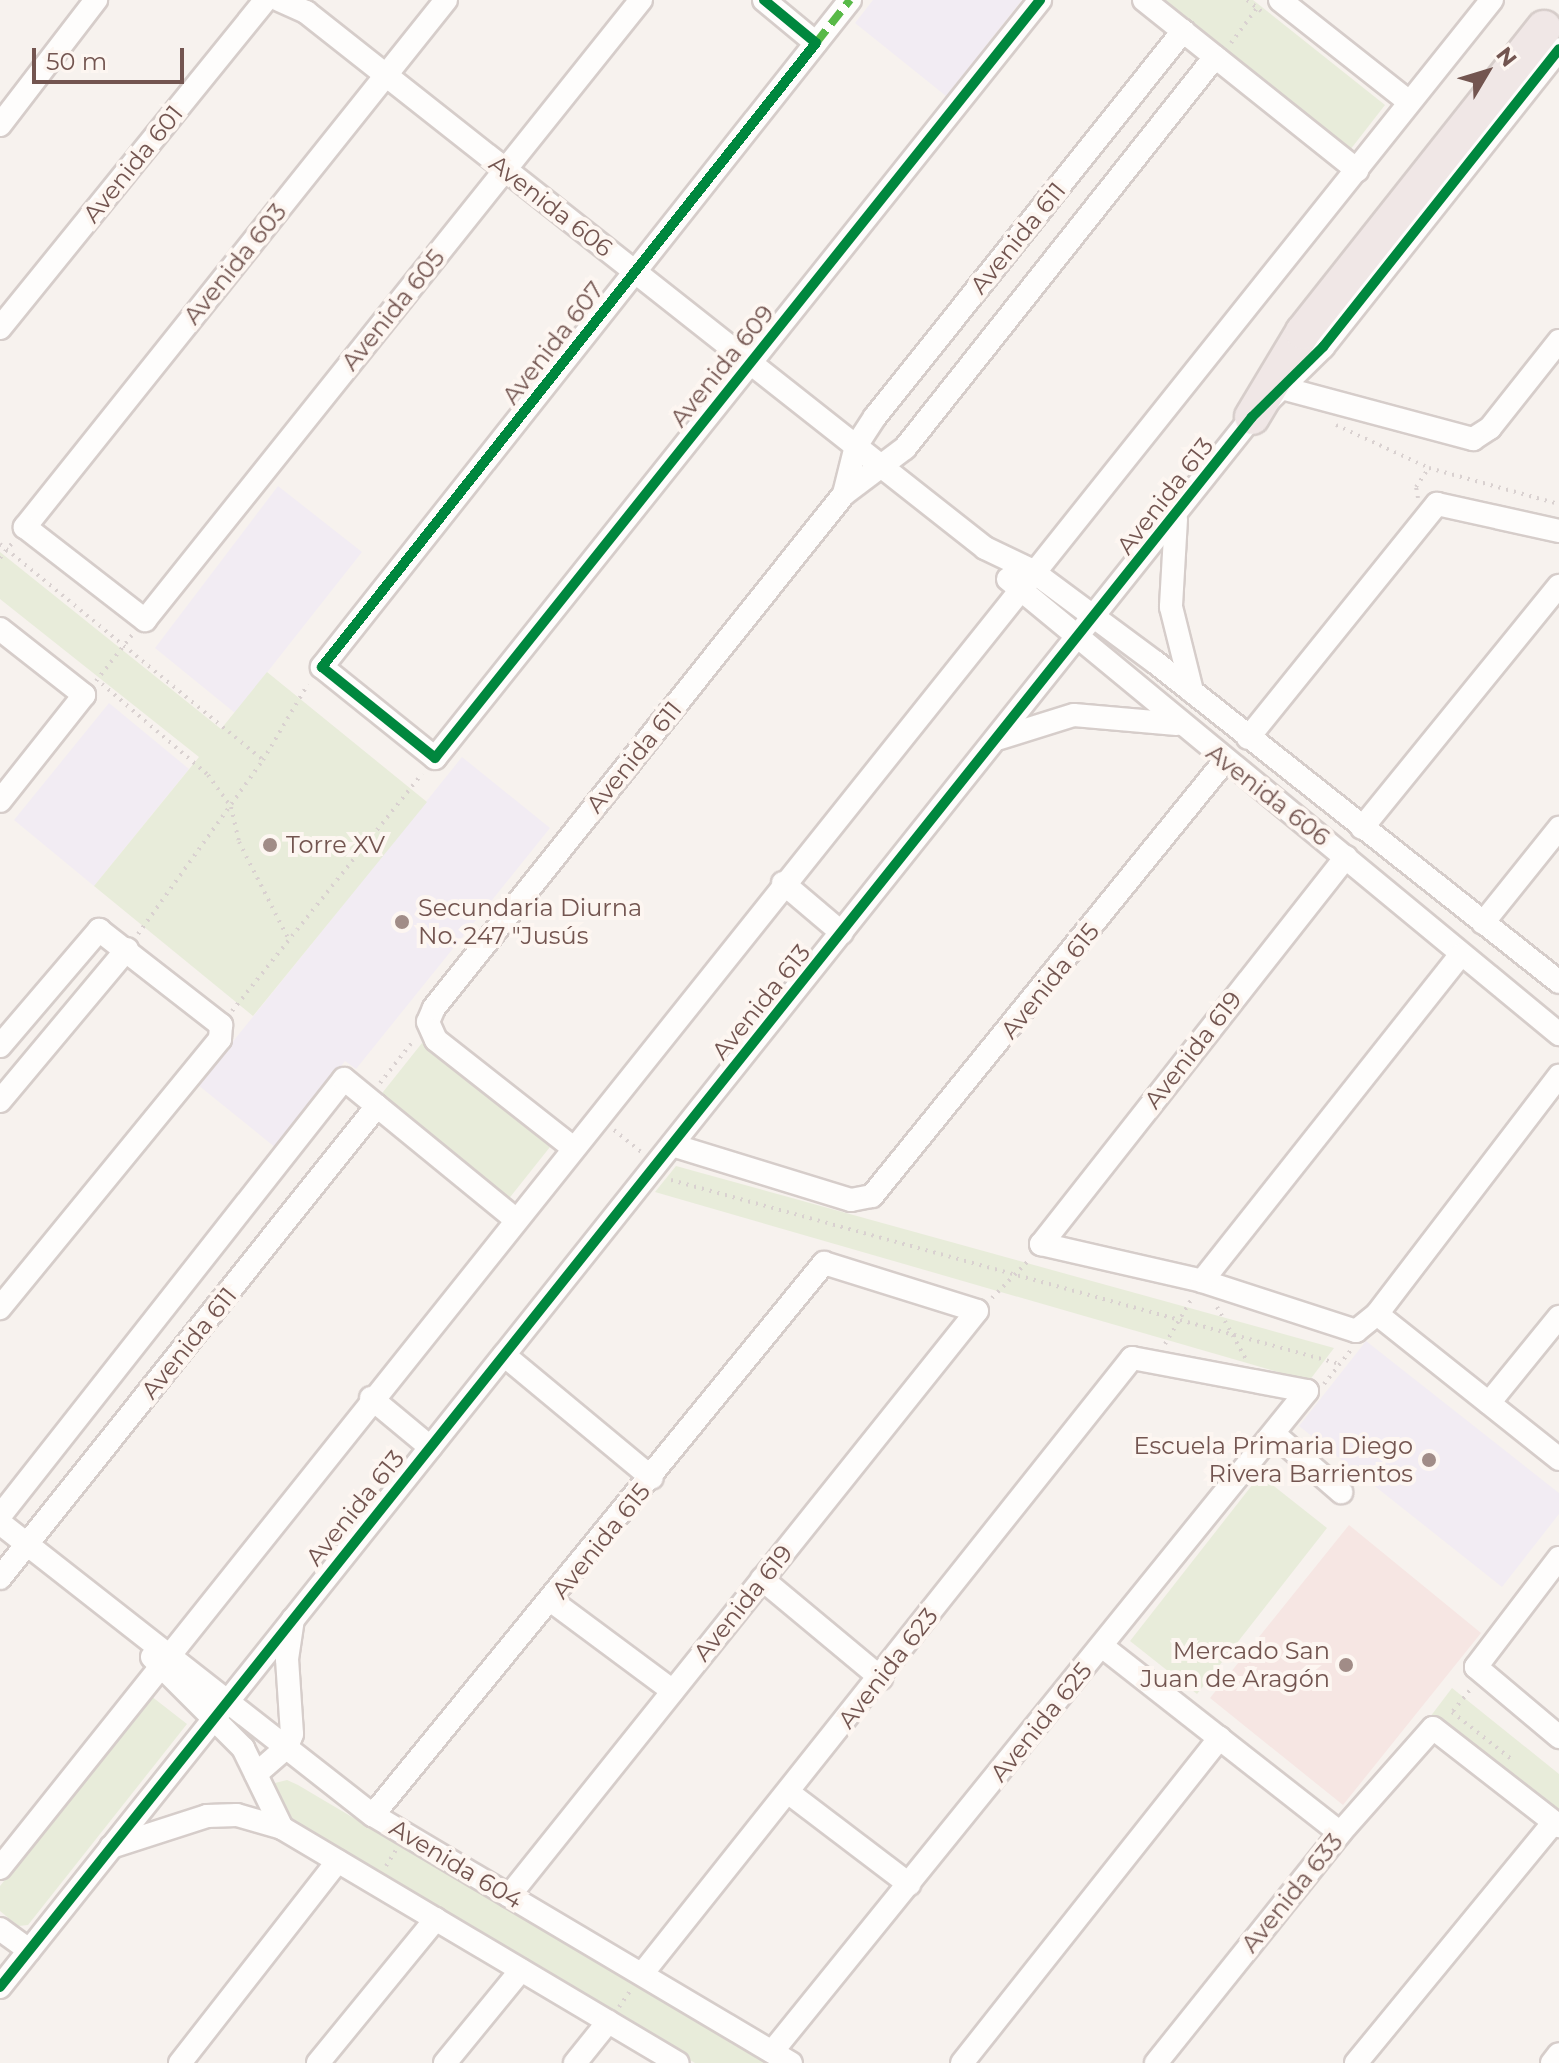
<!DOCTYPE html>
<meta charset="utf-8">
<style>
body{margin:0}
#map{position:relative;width:1559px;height:2063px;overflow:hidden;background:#f7f2ee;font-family:Montserrat,sans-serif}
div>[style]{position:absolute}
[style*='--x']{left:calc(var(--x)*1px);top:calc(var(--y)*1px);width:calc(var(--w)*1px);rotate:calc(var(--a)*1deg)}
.commercial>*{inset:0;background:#f6e6e3}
.education>*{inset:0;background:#f2ecf3}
.green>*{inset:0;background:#e8ecda}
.path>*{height:4px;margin-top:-2px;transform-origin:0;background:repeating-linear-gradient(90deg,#d9d1d0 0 2px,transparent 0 8px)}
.roads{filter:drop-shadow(2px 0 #d6cdca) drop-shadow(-2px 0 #d6cdca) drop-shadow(0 2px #d6cdca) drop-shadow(0 -2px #d6cdca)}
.minor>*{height:22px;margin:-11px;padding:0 11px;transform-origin:11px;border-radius:11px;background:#fefdfc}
.highway>*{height:34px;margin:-17px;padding:0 17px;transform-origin:17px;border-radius:17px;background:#f0e7e6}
.quiet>*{height:8px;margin-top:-4px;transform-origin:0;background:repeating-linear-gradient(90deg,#58b947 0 16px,transparent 0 24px)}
.cycleway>*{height:10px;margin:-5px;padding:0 5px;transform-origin:5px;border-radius:5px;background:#00873e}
.dots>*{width:22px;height:22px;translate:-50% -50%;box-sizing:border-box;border:4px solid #fdf6f1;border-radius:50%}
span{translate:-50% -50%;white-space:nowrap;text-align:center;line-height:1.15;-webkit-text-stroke:8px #fdf6f1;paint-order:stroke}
.street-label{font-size:24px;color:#735550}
.poi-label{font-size:24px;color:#735550}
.left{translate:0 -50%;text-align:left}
.right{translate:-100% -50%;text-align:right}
.north{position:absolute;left:1447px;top:32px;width:80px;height:80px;-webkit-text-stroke:6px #fdf6f1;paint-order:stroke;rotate:52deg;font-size:22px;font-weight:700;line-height:32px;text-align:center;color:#735550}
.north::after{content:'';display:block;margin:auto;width:28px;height:36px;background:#735550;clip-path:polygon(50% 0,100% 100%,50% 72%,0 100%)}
.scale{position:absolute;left:32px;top:48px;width:152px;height:36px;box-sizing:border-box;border:4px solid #735550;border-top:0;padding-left:10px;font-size:24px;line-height:28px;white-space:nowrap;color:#735550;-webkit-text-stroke:6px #fdf6f1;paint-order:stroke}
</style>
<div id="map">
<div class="commercial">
<i style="clip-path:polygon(1349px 1525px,1481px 1633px,1343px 1805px,1210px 1698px)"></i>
</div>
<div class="education">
<i style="clip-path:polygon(873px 0,1022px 0,946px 96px,855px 23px)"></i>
<i style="clip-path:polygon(278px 486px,362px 552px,235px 713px,155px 648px)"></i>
<i style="clip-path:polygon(109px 703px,189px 769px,94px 886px,14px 820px)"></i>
<i style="clip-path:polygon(462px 757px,550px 828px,356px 1069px,345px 1061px,276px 1148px,198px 1085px)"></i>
<i style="clip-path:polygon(1366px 1341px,1559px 1493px,1559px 1514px,1502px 1587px,1299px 1426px)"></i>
</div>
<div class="green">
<i style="clip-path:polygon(1154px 0,1253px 0,1385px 105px,1350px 150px)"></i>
<i style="clip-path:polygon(0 552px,221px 729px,267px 672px,427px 802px,253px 1016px,94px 886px,199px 757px,0 599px)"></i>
<i style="clip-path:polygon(422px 1043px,550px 1147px,507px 1201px,379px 1097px)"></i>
<i style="clip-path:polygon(676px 1166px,1334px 1348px,1309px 1381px,655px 1192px)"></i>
<i style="clip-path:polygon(1260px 1475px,1327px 1528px,1197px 1694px,1130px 1641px)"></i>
<i style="clip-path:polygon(1452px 1688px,1559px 1774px,1559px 1821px,1430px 1717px)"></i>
<i style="clip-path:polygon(151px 1696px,187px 1724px,28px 1925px,18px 1926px,0 1911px,0 1886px)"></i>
<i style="clip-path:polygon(287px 1780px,298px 1785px,768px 2063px,695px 2063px,284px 1819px,271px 1784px)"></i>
</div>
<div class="path">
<i style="--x:1247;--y:0;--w:18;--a:38"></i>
<i style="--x:1231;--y:43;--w:44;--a:-53.4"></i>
<i style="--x:1336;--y:425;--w:102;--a:24.8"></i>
<i style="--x:1429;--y:468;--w:135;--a:15.5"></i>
<i style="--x:1418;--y:498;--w:11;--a:-100"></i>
<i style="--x:1416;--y:487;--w:23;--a:-56"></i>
<i style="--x:0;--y:544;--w:340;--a:39.4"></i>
<i style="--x:0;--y:558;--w:21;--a:-51"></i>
<i style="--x:96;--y:681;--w:60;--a:-51.8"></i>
<i style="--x:102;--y:684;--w:140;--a:40.6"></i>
<i style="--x:208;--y:775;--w:39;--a:54"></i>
<i style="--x:231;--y:807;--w:36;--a:77"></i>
<i style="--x:239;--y:842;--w:110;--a:63"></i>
<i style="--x:138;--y:934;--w:214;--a:-54.3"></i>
<i style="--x:263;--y:760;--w:88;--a:-59.4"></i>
<i style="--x:232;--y:1011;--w:304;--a:-51.3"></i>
<i style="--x:380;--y:1083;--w:55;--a:-51.7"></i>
<i style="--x:614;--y:1130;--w:35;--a:39"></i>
<i style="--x:671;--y:1180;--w:694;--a:15.38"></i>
<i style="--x:992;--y:1298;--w:54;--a:-45.7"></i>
<i style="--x:1217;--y:1307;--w:60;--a:60.9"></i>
<i style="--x:1165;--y:1344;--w:51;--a:-59.4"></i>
<i style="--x:1324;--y:1384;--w:43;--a:-51.5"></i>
<i style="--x:1453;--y:1711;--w:27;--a:-51"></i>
<i style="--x:1452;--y:1712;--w:75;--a:38.5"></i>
<i style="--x:386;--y:1866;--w:19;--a:-58"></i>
<i style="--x:619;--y:2007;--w:19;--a:-55"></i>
</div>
<div class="roads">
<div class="minor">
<i style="--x:279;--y:0;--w:30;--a:24"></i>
<i style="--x:306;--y:12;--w:865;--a:38.29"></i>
<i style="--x:985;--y:548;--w:51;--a:25.6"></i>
<i style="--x:1031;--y:570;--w:154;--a:36.6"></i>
<i style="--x:1155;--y:662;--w:515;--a:38.38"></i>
<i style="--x:446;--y:0;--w:675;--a:128.62"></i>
<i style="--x:25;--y:527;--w:152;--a:37.8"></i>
<i style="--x:145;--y:620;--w:794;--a:-51.34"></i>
<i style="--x:764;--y:0;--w:67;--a:39.6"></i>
<i style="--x:850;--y:0;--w:851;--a:128.37"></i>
<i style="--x:322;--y:667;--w:145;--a:38.8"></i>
<i style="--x:435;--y:758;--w:970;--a:-51.4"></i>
<i style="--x:1144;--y:0;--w:273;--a:38.6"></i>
<i style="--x:1280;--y:0;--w:164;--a:38.3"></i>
<i style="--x:0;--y:125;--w:158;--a:-52.5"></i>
<i style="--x:0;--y:328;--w:422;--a:-51"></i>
<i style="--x:1282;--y:388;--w:198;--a:15"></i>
<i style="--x:1473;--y:439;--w:20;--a:-33"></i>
<i style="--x:1490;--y:428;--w:111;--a:-51.6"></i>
<i style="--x:844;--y:494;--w:49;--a:-76"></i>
<i style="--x:856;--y:446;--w:35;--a:-57"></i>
<i style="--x:875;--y:417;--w:494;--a:-51.4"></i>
<i style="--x:1176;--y:519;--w:88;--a:93.3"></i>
<i style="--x:1171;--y:607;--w:87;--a:76"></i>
<i style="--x:1008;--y:579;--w:715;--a:39.55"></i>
<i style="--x:0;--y:629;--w:107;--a:38.2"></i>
<i style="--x:84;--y:695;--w:135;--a:128.4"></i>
<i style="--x:1000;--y:738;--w:77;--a:-17.3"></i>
<i style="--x:1074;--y:715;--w:103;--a:5"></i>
<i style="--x:1248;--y:738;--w:301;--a:-51.1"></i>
<i style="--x:1437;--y:504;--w:125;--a:12.5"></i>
<i style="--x:1362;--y:828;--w:312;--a:-50.9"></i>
<i style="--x:1346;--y:857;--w:493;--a:128.2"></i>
<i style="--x:1041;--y:1244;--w:165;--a:12.9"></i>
<i style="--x:1202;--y:1281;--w:162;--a:18"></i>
<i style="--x:1356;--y:1331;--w:27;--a:-39"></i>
<i style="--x:1377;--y:1314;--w:300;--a:-52.6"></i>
<i style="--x:783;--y:883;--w:77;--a:40.3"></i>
<i style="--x:1483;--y:923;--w:122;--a:-51.3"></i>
<i style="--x:0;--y:1046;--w:153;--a:-49.5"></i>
<i style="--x:99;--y:930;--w:155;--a:37.9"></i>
<i style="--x:221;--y:1025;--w:14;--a:94"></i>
<i style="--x:220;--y:1039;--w:348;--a:129.3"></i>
<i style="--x:0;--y:1101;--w:198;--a:-50.1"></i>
<i style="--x:672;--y:1145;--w:187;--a:17.1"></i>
<i style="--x:851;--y:1200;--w:21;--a:-11"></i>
<i style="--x:872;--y:1196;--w:559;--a:-50.96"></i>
<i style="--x:572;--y:1147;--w:173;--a:-141.8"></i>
<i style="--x:436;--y:1040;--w:20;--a:-114"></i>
<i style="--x:428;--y:1022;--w:15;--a:-67"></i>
<i style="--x:434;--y:1008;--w:657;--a:-51.42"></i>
<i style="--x:844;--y:494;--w:76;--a:-37"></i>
<i style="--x:905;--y:448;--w:499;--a:-51.6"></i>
<i style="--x:1202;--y:1281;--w:416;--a:-51.6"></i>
<i style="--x:1377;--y:1314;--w:233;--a:38.5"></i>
<i style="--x:504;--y:1355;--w:192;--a:39.7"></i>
<i style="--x:371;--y:1398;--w:77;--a:39.7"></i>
<i style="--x:1489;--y:1403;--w:111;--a:-50.9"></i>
<i style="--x:1274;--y:1434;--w:89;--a:40.9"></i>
<i style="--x:0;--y:1516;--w:556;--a:-51.79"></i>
<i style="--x:344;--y:1079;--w:220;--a:39.3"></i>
<i style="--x:0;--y:1523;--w:474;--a:38.1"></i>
<i style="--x:373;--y:1815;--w:486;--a:30.7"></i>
<i style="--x:1559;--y:1558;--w:137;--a:127.3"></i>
<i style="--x:1476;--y:1667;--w:109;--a:40.1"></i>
<i style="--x:0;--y:1578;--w:604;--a:-51.38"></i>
<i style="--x:762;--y:1579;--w:155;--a:39.8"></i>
<i style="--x:553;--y:1602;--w:149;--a:36.6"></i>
<i style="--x:1103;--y:1647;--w:301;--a:38.1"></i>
<i style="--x:152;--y:1657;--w:129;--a:45"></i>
<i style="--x:243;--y:1748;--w:89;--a:64"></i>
<i style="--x:282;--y:1828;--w:460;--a:30.7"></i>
<i style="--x:256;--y:1774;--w:41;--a:-41.1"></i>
<i style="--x:287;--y:1747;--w:14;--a:-69"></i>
<i style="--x:292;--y:1734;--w:75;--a:-93.8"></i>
<i style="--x:287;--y:1659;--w:40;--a:-81.5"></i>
<i style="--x:789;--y:1793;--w:151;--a:37.2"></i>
<i style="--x:373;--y:1815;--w:713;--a:-50.75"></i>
<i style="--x:824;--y:1263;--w:160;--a:17.4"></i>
<i style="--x:977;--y:1311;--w:749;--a:128.66"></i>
<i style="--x:111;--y:1847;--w:101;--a:-17.9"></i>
<i style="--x:207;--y:1816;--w:30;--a:-2"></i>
<i style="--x:237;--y:1815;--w:47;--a:16.1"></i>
<i style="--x:0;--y:1868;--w:2391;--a:-51.39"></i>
<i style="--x:0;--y:1929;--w:36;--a:36"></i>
<i style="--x:642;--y:1974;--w:787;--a:-51.5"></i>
<i style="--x:1132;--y:1358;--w:178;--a:10.7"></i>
<i style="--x:1307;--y:1391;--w:850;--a:128.99"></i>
<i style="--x:0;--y:1987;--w:2008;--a:-51.43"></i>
<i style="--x:1252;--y:417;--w:100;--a:-44.6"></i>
<i style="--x:1323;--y:347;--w:380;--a:-51.6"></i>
<i style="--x:180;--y:2063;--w:256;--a:-52"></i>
<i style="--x:318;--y:2063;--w:186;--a:-50.7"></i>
<i style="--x:445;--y:2063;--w:120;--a:-50.7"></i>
<i style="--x:575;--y:2063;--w:53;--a:-51.2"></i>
<i style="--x:962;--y:2063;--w:415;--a:-51.6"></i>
<i style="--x:1156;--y:2063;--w:295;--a:-51.3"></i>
<i style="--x:1340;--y:1833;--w:140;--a:-48.5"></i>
<i style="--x:1433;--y:1728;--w:160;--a:37.9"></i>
<i style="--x:1356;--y:2063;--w:312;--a:-50.6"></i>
<i style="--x:1552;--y:2063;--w:11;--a:-52"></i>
</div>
<div class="highway">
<i style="--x:1252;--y:417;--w:99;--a:-59"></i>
<i style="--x:1303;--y:332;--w:388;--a:-51.6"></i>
</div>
</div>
<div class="quiet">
<i style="--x:816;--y:43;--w:55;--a:-51.7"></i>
</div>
<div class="cycleway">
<i style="--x:764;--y:0;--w:67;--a:39.6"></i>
<i style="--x:816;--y:43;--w:796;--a:128.37"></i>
<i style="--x:322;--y:667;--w:145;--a:38.8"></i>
<i style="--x:435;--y:758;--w:970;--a:-51.4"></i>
<i style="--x:0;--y:1987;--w:2008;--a:-51.43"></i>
<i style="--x:1252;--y:417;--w:100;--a:-44.6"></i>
<i style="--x:1323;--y:347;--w:380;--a:-51.6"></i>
</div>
<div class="dots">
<i style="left:270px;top:845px;background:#a18c87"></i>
<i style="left:402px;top:922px;background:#a18c87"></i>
<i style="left:1429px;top:1460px;background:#a18c87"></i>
<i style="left:1346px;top:1665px;background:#a18c87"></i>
</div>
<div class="street-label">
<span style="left:133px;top:164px;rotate:-51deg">Avenida 601</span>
<span style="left:551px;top:206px;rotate:38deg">Avenida 606</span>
<span style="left:1018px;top:238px;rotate:-51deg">Avenida 611</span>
<span style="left:235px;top:264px;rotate:-51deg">Avenida 603</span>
<span style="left:393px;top:310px;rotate:-51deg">Avenida 605</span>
<span style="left:553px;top:343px;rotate:-52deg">Avenida 607</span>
<span style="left:722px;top:366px;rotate:-51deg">Avenida 609</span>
<span style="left:1165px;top:496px;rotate:-52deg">Avenida 613</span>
<span style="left:634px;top:757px;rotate:-51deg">Avenida 611</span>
<span style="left:1268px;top:795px;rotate:38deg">Avenida 606</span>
<span style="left:1050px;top:981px;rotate:-51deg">Avenida 615</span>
<span style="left:761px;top:1002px;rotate:-51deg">Avenida 613</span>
<span style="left:1193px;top:1050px;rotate:-52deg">Avenida 619</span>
<span style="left:189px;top:1343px;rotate:-51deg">Avenida 611</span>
<span style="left:355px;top:1508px;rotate:-51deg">Avenida 613</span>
<span style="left:601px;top:1541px;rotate:-51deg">Avenida 615</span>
<span style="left:743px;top:1603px;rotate:-51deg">Avenida 619</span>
<span style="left:888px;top:1668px;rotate:-52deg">Avenida 623</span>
<span style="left:1041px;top:1722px;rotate:-51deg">Avenida 625</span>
<span style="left:456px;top:1864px;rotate:31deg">Avenida 604</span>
<span style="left:1292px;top:1893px;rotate:-51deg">Avenida 633</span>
</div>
<div class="poi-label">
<span class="left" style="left:286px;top:845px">Torre XV</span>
<span class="left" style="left:418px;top:922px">Secundaria Diurna<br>No. 247 "Jusús</span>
<span class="right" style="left:1413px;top:1460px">Escuela Primaria Diego<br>Rivera Barrientos</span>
<span class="right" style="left:1330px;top:1665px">Mercado San<br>Juan de Aragón</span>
</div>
<div class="north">N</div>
<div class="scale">50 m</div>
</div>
